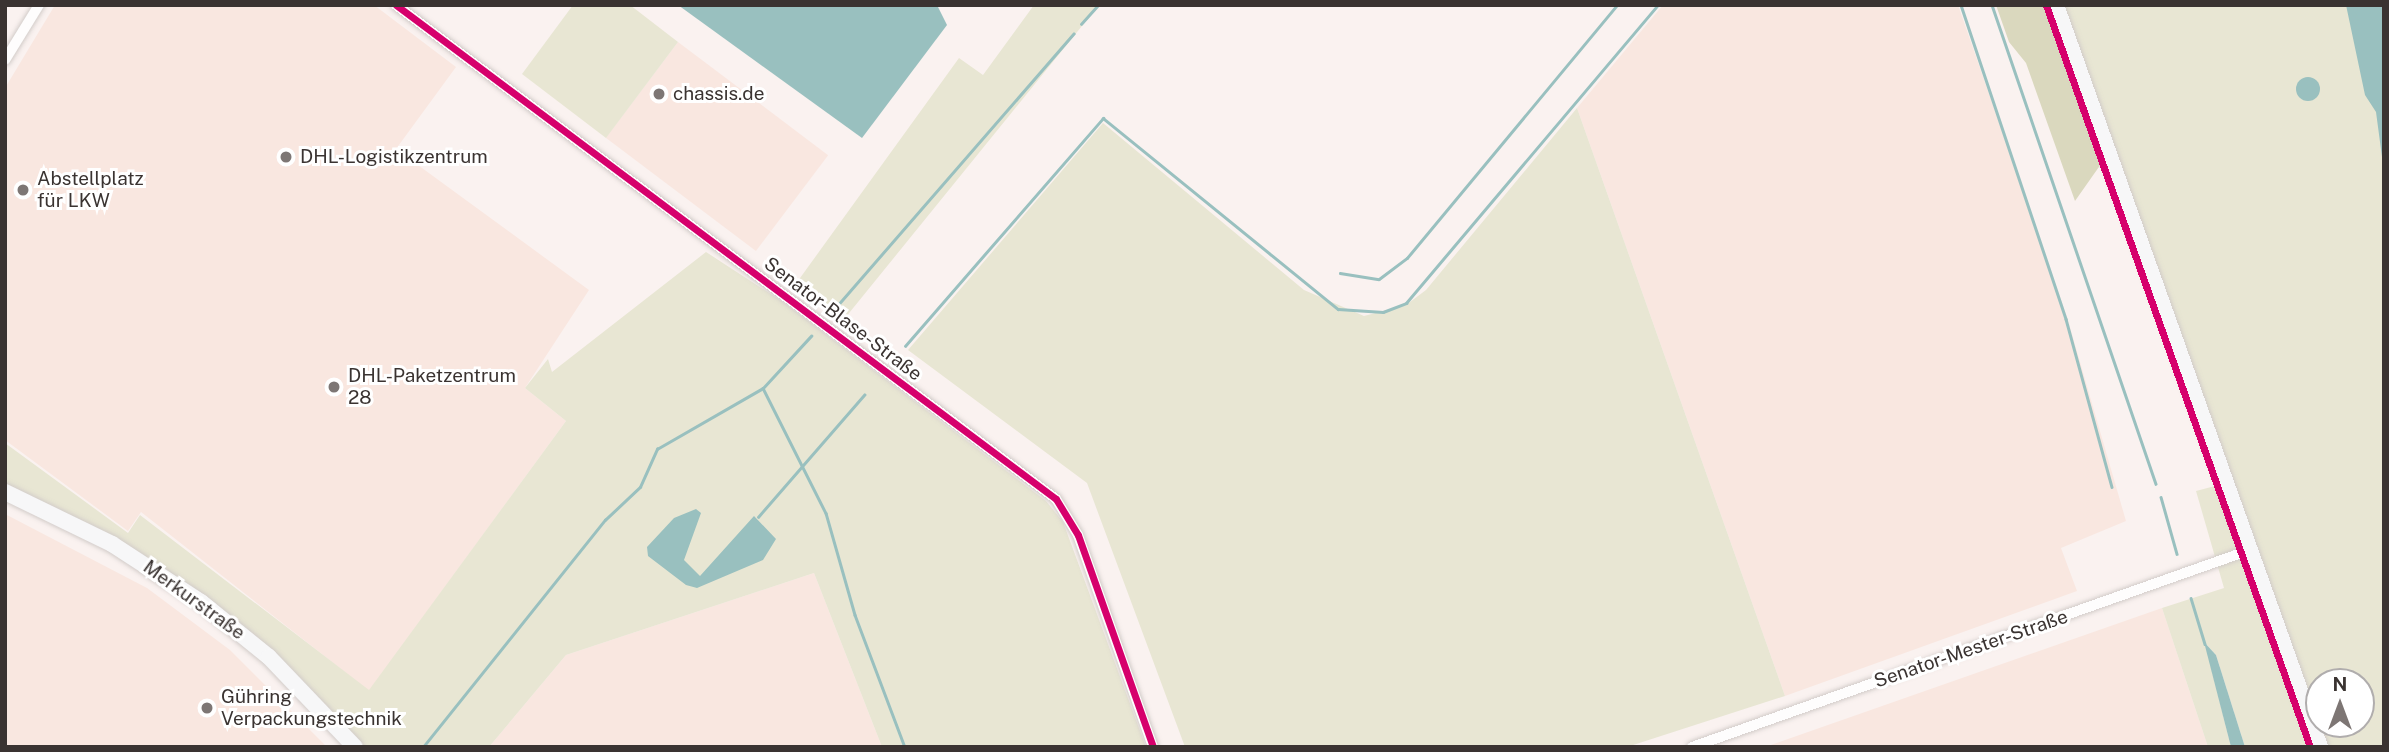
<!DOCTYPE html>
<meta charset="utf-8">
<style>
body{margin:0}
#map{position:relative;width:2389px;height:752px;overflow:hidden;background:#faf2f0;font-family:"Public Sans",sans-serif}
div>[style]{position:absolute}
.built>*{inset:0;background:#f9e7e0;transform-origin:0 0}
.green>*{inset:0;background:#e8e6d3}
.forest>*{inset:0;background:#dad8be}
.water>*{inset:0;background:#99c0bf}
.round{border-radius:50%}
.stream>*{height:2.5px;margin:-1.25px;padding:0 1.25px;transform-origin:1.25px;border-radius:1.25px;background:#99c0bf}
.roads{filter:drop-shadow(0 0 2px #d2ccc9) drop-shadow(0 0 2px #d2ccc9)}
.street>*{height:10px;margin:-5px;padding:0 5px;transform-origin:5px;border-radius:5px;background:#fefdfd}
.secondary>*{height:16px;margin:-8px;padding:0 8px;transform-origin:8px;border-radius:8px;background:#f7f7f8}
.cycleway>*{height:7px;margin:-3.5px;padding:0 3.5px;transform-origin:3.5px;border-radius:3.5px;background:#d6006c}
.dots>*{width:19px;height:19px;translate:-50% -50%;box-sizing:border-box;border:4px solid #fff;border-radius:50%}
span{translate:-50% -50%;white-space:nowrap;text-align:center;line-height:1.15;-webkit-text-stroke:6px #fff;paint-order:stroke}
.poi-label{font-size:19px;color:#3a3331}
.left{translate:0 -50%;text-align:left}
.street-label{font-size:19px;color:#3a3331}
.frame{position:absolute;inset:0;border:7px solid #3a3331;pointer-events:none}
.north{position:absolute;left:2305px;top:668px;width:70px;height:70px;box-sizing:border-box;background:#fff;border:2px solid #b0adad;border-radius:50%;rotate:0deg;font-size:19px;font-weight:700;line-height:28px;text-align:center;color:#3a3331}
.north::after{content:'';display:block;margin:auto;width:24px;height:32px;background:#7d7674;clip-path:polygon(50% 0,100% 100%,50% 72%,0 100%)}
</style>
<div id="map">
<div class="built">
<div style="clip-path:polygon(55px 5px,374px 5px,456px 67px,396px 149px,589px 290px,525px 388px,566px 421px,369px 691px,141px 512px,128px 531px,5px 440px,5px 88px)"></div>
<div style="clip-path:polygon(1663px 5px,1958px 5px,2067px 317px,2126px 521px,2061px 548px,2077px 591px,1785px 696px,1577px 108px)"></div>
<div style="left:678px;top:42px;width:188px;height:120px;rotate:37deg"></div>
<div style="clip-path:polygon(5px 514px,147px 588px,230px 650px,327px 747px,5px 747px)"></div>
<div style="clip-path:polygon(814px 573px,882px 747px,489px 747px,566px 655px)"></div>
<div style="clip-path:polygon(2162px 608px,2208px 747px,1765px 747px)"></div>
</div>
<div class="green">
<div style="clip-path:polygon(573px 5px,630px 5px,678px 42px,606px 138px,522px 74px)"></div>
<div style="clip-path:polygon(1034px 5px,1099px 5px,841px 323px,795px 285px,959px 58px,983px 75px)"></div>
<div style="clip-path:polygon(2062px 5px,2384px 5px,2384px 747px,2328px 747px,2319px 724px,2361px 724px,2361px 682px,2319px 682px,2319px 723px)"></div>
<div style="clip-path:polygon(1577px 108px,1785px 696px,1627px 747px,1185px 747px,1087px 483px,908px 350px,1103px 123px,1304px 290px,1364px 316px,1406px 305px,1426px 290px)"></div>
<div style="clip-path:polygon(706px 252px,783px 302px,1046px 501px,1063px 522px,1146px 747px,882px 747px,814px 573px,566px 655px,489px 747px,362px 747px,247px 632px,5px 487px,5px 443px,128px 533px,140px 515px,369px 690px,566px 421px,525px 388px,548px 359px,552px 372px)"></div>
<div style="clip-path:polygon(2215px 486px,2308px 747px,2245px 747px,2216px 655px,2205px 643px,2231px 747px,2208px 747px,2162px 608px,2224px 588px,2196px 491px)"></div>
</div>
<div class="forest">
<div style="clip-path:polygon(1996px 5px,2044px 5px,2101px 164px,2075px 201px,2026px 63px,2009px 42px)"></div>
</div>
<div class="water">
<div style="clip-path:polygon(678px 5px,937px 5px,947px 25px,862px 138px)"></div>
<div style="clip-path:polygon(2346px 5px,2384px 5px,2384px 172px,2376px 112px,2365px 95px)"></div>
<div class="round" style="left:2296px;top:77px;width:24px;height:24px"></div>
<div style="clip-path:polygon(696px 509px,701px 513px,684px 560px,700px 576px,754px 516px,776px 539px,763px 560px,697px 588px,686px 585px,648px 556px,647px 547px,674px 518px)"></div>
<div style="clip-path:polygon(2204px 642px,2216px 655px,2245px 747px,2231px 747px)"></div>
</div>
<div class="stream">
<div style="left:1961px;top:5px;width:331px;rotate:71.5deg"></div>
<div style="left:2066px;top:319px;width:174px;rotate:74.7deg"></div>
<div style="left:1992px;top:5px;width:506px;rotate:71.1deg"></div>
<div style="left:1081px;top:24px;width:25px;rotate:-48deg"></div>
<div style="left:1340px;top:273px;width:39px;rotate:9deg"></div>
<div style="left:1379px;top:279px;width:35px;rotate:-37deg"></div>
<div style="left:1407px;top:258px;width:329px;rotate:-50.3deg"></div>
<div style="left:836px;top:307px;width:362px;rotate:-49deg"></div>
<div style="left:905px;top:346px;width:302px;rotate:-49deg"></div>
<div style="left:1103px;top:118px;width:303px;rotate:39.1deg"></div>
<div style="left:1338px;top:309px;width:45px;rotate:3.8deg"></div>
<div style="left:1383px;top:312px;width:25px;rotate:-21deg"></div>
<div style="left:1406px;top:303px;width:390px;rotate:-49.8deg"></div>
<div style="left:763px;top:388px;width:140px;rotate:63.3deg"></div>
<div style="left:826px;top:513px;width:106px;rotate:74.1deg"></div>
<div style="left:855px;top:615px;width:141px;rotate:69.3deg"></div>
<div style="left:2161px;top:497px;width:59px;rotate:74.3deg"></div>
<div style="left:758px;top:517px;width:162px;rotate:-49deg"></div>
<div style="left:2191px;top:598px;width:48px;rotate:73.1deg"></div>
<div style="left:423px;top:747px;width:291px;rotate:-51.3deg"></div>
<div style="left:605px;top:520px;width:48px;rotate:-43.3deg"></div>
<div style="left:640px;top:487px;width:42px;rotate:-65.9deg"></div>
<div style="left:657px;top:449px;width:122px;rotate:-29.9deg"></div>
<div style="left:763px;top:388px;width:71px;rotate:-47.3deg"></div>
</div>
<div class="roads">
<div class="street">
<div style="left:396px;top:5px;width:824px;rotate:36.81deg"></div>
<div style="left:1056px;top:499px;width:42px;rotate:58.6deg"></div>
<div style="left:1078px;top:535px;width:225px;rotate:70.5deg"></div>
<div style="left:5px;top:60px;width:65px;rotate:-58.3deg"></div>
<div style="left:1692px;top:747px;width:592px;rotate:-19.45deg"></div>
</div>
<div class="secondary">
<div style="left:2056px;top:5px;width:788px;rotate:70.41deg"></div>
<div style="left:5px;top:492px;width:119px;rotate:25.9deg"></div>
<div style="left:112px;top:544px;width:106px;rotate:33.1deg"></div>
<div style="left:201px;top:602px;width:87px;rotate:39deg"></div>
<div style="left:269px;top:657px;width:124px;rotate:46.3deg"></div>
</div>
</div>
<div class="cycleway">
<div style="left:396px;top:5px;width:824px;rotate:36.81deg"></div>
<div style="left:1056px;top:499px;width:42px;rotate:58.6deg"></div>
<div style="left:1078px;top:535px;width:225px;rotate:70.5deg"></div>
<div style="left:2046px;top:5px;width:788px;rotate:70.41deg"></div>
</div>
<div class="dots">
<div style="left:659px;top:94px;background:#7d7674"></div>
<div style="left:286px;top:157px;background:#7d7674"></div>
<div style="left:23px;top:190px;background:#7d7674"></div>
<div style="left:334px;top:387px;background:#7d7674"></div>
<div style="left:207px;top:708px;background:#7d7674"></div>
</div>
<div class="poi-label">
<span class="left" style="left:673px;top:94px">chassis.de</span>
<span class="left" style="left:300px;top:157px">DHL-Logistikzentrum</span>
<span class="left" style="left:37px;top:190px">Abstellplatz<br>für LKW</span>
<span class="left" style="left:348px;top:387px">DHL-Paketzentrum<br>28</span>
<span class="left" style="left:221px;top:708px">Gühring<br>Verpackungstechnik</span>
</div>
<div class="street-label">
<span style="left:843px;top:319px;rotate:37deg">Senator-Blase-Straße</span>
<span style="left:194px;top:600px;rotate:36deg">Merkurstraße</span>
<span style="left:1971px;top:649px;rotate:-19deg">Senator-Mester-Straße</span>
</div>
<div class="frame"></div>
<div class="north">N</div>
</div>
